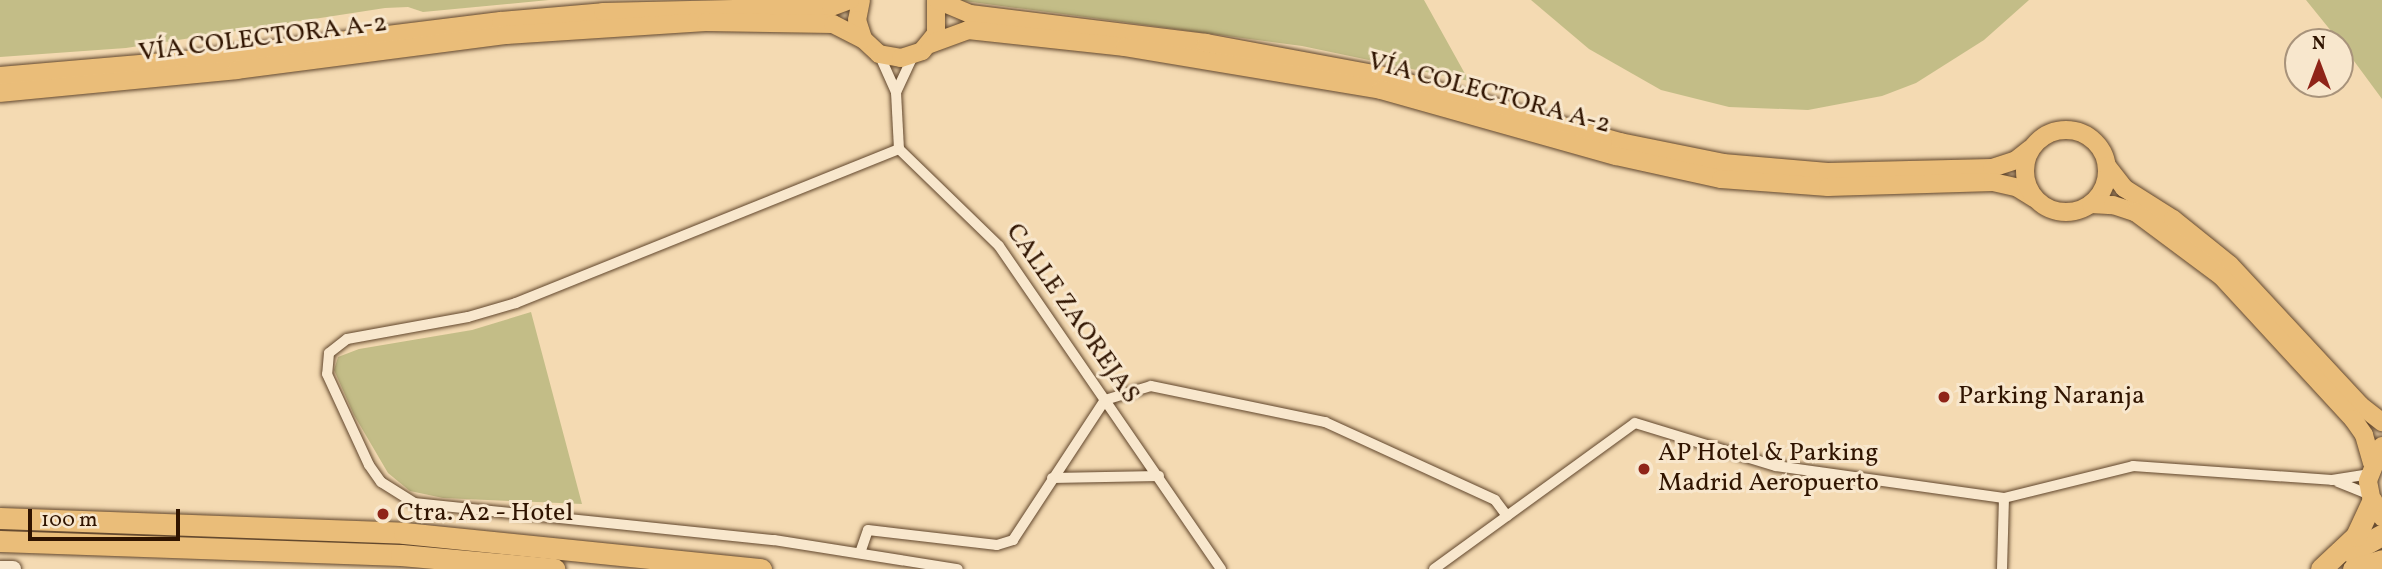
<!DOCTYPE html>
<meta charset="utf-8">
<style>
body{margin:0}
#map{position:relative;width:2382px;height:569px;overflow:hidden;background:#f4dab2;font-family:Vollkorn,serif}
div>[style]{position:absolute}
.green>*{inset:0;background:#c3bd87}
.roads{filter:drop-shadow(0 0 2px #61462c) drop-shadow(0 0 2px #61462c)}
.street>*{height:10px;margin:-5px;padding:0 5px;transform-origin:5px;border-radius:5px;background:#f8e7cd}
.secondary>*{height:16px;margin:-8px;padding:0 8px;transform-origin:8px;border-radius:8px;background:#f8e7cd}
.primary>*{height:18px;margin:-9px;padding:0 9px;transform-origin:9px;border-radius:9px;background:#eabd79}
.primary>.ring{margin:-9px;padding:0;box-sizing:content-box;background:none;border:18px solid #eabd79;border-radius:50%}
.highway>*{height:21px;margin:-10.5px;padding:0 10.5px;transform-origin:10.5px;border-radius:10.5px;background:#eabd79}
.dots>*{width:19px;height:19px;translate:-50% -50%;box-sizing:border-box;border:4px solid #f8e7cd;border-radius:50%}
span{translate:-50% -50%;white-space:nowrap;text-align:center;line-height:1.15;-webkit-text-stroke:6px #f8e7cd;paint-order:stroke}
.street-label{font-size:26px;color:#301400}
.poi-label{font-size:26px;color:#301400}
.left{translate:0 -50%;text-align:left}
.north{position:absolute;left:2284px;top:28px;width:70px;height:70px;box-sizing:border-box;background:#f8e7cd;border:2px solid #a8937b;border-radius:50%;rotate:0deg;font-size:19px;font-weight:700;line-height:28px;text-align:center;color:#301400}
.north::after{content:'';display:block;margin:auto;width:24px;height:32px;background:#8f2418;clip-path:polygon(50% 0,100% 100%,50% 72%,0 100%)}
.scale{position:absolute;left:28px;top:509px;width:152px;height:32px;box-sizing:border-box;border:4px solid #301400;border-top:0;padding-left:9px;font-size:21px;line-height:24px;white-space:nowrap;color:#301400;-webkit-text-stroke:5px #f8e7cd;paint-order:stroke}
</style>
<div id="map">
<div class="green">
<div style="clip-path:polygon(0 0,549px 0,423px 12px,408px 7px,385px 8px,126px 48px,0 57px)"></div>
<div style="clip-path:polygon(957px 0,1424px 0,1469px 81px,1302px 46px)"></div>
<div style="clip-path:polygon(1531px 0,2029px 0,1984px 40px,1916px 83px,1882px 96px,1808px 110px,1729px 107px,1661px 90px,1589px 49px)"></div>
<div style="clip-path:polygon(2306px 0,2382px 0,2382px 99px,2340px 42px)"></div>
<div style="clip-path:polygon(531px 312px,582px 504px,443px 498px,410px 491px,388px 473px,354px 415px,334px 370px,338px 357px,359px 349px,472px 330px)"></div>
</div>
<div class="roads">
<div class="street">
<div style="left:879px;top:54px;width:42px;rotate:65.9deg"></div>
<div style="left:913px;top:56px;width:40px;rotate:115deg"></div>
<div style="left:896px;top:92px;width:57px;rotate:87deg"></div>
<div style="left:899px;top:149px;width:139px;rotate:44.1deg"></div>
<div style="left:999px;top:246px;width:392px;rotate:55.5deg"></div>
<div style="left:899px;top:149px;width:413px;rotate:158.1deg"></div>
<div style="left:516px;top:303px;width:50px;rotate:163.7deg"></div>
<div style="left:468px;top:317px;width:123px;rotate:169.7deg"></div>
<div style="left:347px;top:339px;width:23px;rotate:142deg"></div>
<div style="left:329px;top:353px;width:21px;rotate:95deg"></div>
<div style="left:327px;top:374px;width:100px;rotate:65.2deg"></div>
<div style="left:369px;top:465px;width:21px;rotate:55deg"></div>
<div style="left:381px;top:482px;width:39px;rotate:32deg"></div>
<div style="left:414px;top:503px;width:362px;rotate:5.9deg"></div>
<div style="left:774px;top:540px;width:186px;rotate:9deg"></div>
<div style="left:1052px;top:478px;width:107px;rotate:-1.1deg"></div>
<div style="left:2338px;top:482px;width:35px;rotate:22deg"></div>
<div style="left:860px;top:553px;width:24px;rotate:-71deg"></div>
<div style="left:868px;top:530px;width:130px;rotate:6.6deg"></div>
<div style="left:997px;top:545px;width:17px;rotate:-17deg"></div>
<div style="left:1013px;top:540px;width:168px;rotate:-56.7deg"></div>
<div style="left:1105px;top:400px;width:48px;rotate:-16.9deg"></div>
<div style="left:1151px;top:386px;width:178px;rotate:11.7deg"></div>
<div style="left:1325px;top:422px;width:187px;rotate:24.6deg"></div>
<div style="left:1495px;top:500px;width:20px;rotate:53deg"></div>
<div style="left:1434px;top:569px;width:248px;rotate:-36deg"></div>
<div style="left:1635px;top:423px;width:147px;rotate:17deg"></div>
<div style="left:1776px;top:466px;width:230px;rotate:8deg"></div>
<div style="left:2004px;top:498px;width:133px;rotate:-13.9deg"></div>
<div style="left:2133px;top:466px;width:199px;rotate:4deg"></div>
<div style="left:2332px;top:480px;width:37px;rotate:-9deg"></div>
<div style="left:2002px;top:569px;width:71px;rotate:-88.4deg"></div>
</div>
<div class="secondary">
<div style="left:0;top:569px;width:13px"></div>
</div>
<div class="primary">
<div style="left:861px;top:0;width:20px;rotate:101deg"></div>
<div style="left:857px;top:20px;width:20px;rotate:72deg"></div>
<div style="left:863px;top:39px;width:22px;rotate:43deg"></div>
<div style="left:879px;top:54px;width:22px;rotate:10deg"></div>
<div style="left:901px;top:58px;width:22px;rotate:-18deg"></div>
<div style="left:922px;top:51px;width:22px;rotate:-51deg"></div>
<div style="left:936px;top:34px;width:34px;rotate:-90deg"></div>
<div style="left:937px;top:0;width:36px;rotate:23deg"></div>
<div style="left:970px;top:14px;width:238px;rotate:7deg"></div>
<div style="left:1206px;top:43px;width:181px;rotate:10.5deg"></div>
<div style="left:1384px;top:76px;width:245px;rotate:15.6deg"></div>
<div style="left:1620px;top:142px;width:105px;rotate:11.5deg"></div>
<div style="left:1723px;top:163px;width:105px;rotate:4.9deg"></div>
<div style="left:1828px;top:172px;width:164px;rotate:-1.4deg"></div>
<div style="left:1992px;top:168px;width:25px;rotate:-18deg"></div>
<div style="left:2016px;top:160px;width:18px;rotate:-38deg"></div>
<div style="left:930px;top:44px;width:40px;rotate:-20.2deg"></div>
<div style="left:968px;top:30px;width:158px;rotate:6.2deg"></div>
<div style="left:1125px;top:47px;width:260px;rotate:9.5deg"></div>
<div style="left:1381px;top:90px;width:244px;rotate:15.7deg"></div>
<div style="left:1616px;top:156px;width:107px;rotate:12.4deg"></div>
<div style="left:1721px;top:179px;width:107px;rotate:4.3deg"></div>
<div style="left:1828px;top:187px;width:165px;rotate:-1.7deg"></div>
<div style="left:1993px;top:182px;width:26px;rotate:13deg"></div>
<div style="left:2018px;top:188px;width:19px;rotate:32deg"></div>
<div style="left:0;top:76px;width:187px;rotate:-4.9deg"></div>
<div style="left:186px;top:60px;width:317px;rotate:-7.1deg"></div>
<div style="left:501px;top:21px;width:102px;rotate:-5deg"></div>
<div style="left:603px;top:12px;width:228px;rotate:-1.3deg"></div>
<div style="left:831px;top:7px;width:20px;rotate:-20deg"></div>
<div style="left:0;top:93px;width:238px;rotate:-5.5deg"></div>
<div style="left:237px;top:70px;width:271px;rotate:-7.4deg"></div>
<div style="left:506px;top:35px;width:200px;rotate:-3.7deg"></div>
<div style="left:706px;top:22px;width:127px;rotate:0.9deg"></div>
<div style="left:833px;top:24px;width:34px;rotate:27deg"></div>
<div class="ring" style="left:2025px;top:130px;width:64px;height:64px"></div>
<div style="left:2107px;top:166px;width:28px;rotate:52deg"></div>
<div style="left:2124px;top:188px;width:58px;rotate:32.3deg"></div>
<div style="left:2173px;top:219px;width:73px;rotate:38.9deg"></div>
<div style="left:2230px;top:265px;width:191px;rotate:47.1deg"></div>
<div style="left:2360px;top:405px;width:28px;rotate:38deg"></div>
<div style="left:2091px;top:204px;width:22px;rotate:3deg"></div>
<div style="left:2113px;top:205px;width:23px;rotate:18deg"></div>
<div style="left:2135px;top:212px;width:107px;rotate:36.7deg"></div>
<div style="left:2221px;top:276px;width:195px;rotate:47.3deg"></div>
<div style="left:2353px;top:419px;width:19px;rotate:55deg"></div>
<div style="left:2364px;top:435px;width:29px;rotate:74deg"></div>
<div style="left:2382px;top:446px;width:38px;rotate:112deg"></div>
<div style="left:2368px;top:481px;width:20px;rotate:79deg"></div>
<div style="left:2372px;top:501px;width:19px;rotate:58deg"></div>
</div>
<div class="highway">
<div style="left:0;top:518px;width:404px;rotate:2.1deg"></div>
<div style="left:404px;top:533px;width:359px;rotate:5.8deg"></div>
<div style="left:0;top:541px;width:401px;rotate:2deg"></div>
<div style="left:401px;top:555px;width:154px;rotate:5.2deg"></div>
<div style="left:2351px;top:552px;width:35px;rotate:-29deg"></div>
<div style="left:2321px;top:569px;width:48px;rotate:-43.3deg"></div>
<div style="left:2356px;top:536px;width:38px;rotate:-65deg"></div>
<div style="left:2353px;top:569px;width:30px;rotate:-17deg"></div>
</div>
</div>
<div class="dots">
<div style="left:1944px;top:397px;background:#8f2418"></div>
<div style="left:1644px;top:469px;background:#8f2418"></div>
<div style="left:383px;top:514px;background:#8f2418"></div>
</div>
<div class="street-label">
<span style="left:263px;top:39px;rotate:-7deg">VÍA COLECTORA A-2</span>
<span style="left:1489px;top:94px;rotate:15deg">VÍA COLECTORA A-2</span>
<span style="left:1072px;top:314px;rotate:55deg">CALLE ZAOREJAS</span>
</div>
<div class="poi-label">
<span class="left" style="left:1958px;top:397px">Parking Naranja</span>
<span class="left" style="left:1658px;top:469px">AP Hotel &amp; Parking<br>Madrid Aeropuerto</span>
<span class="left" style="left:397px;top:514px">Ctra. A2 - Hotel</span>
</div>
<div class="north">N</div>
<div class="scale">100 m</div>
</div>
